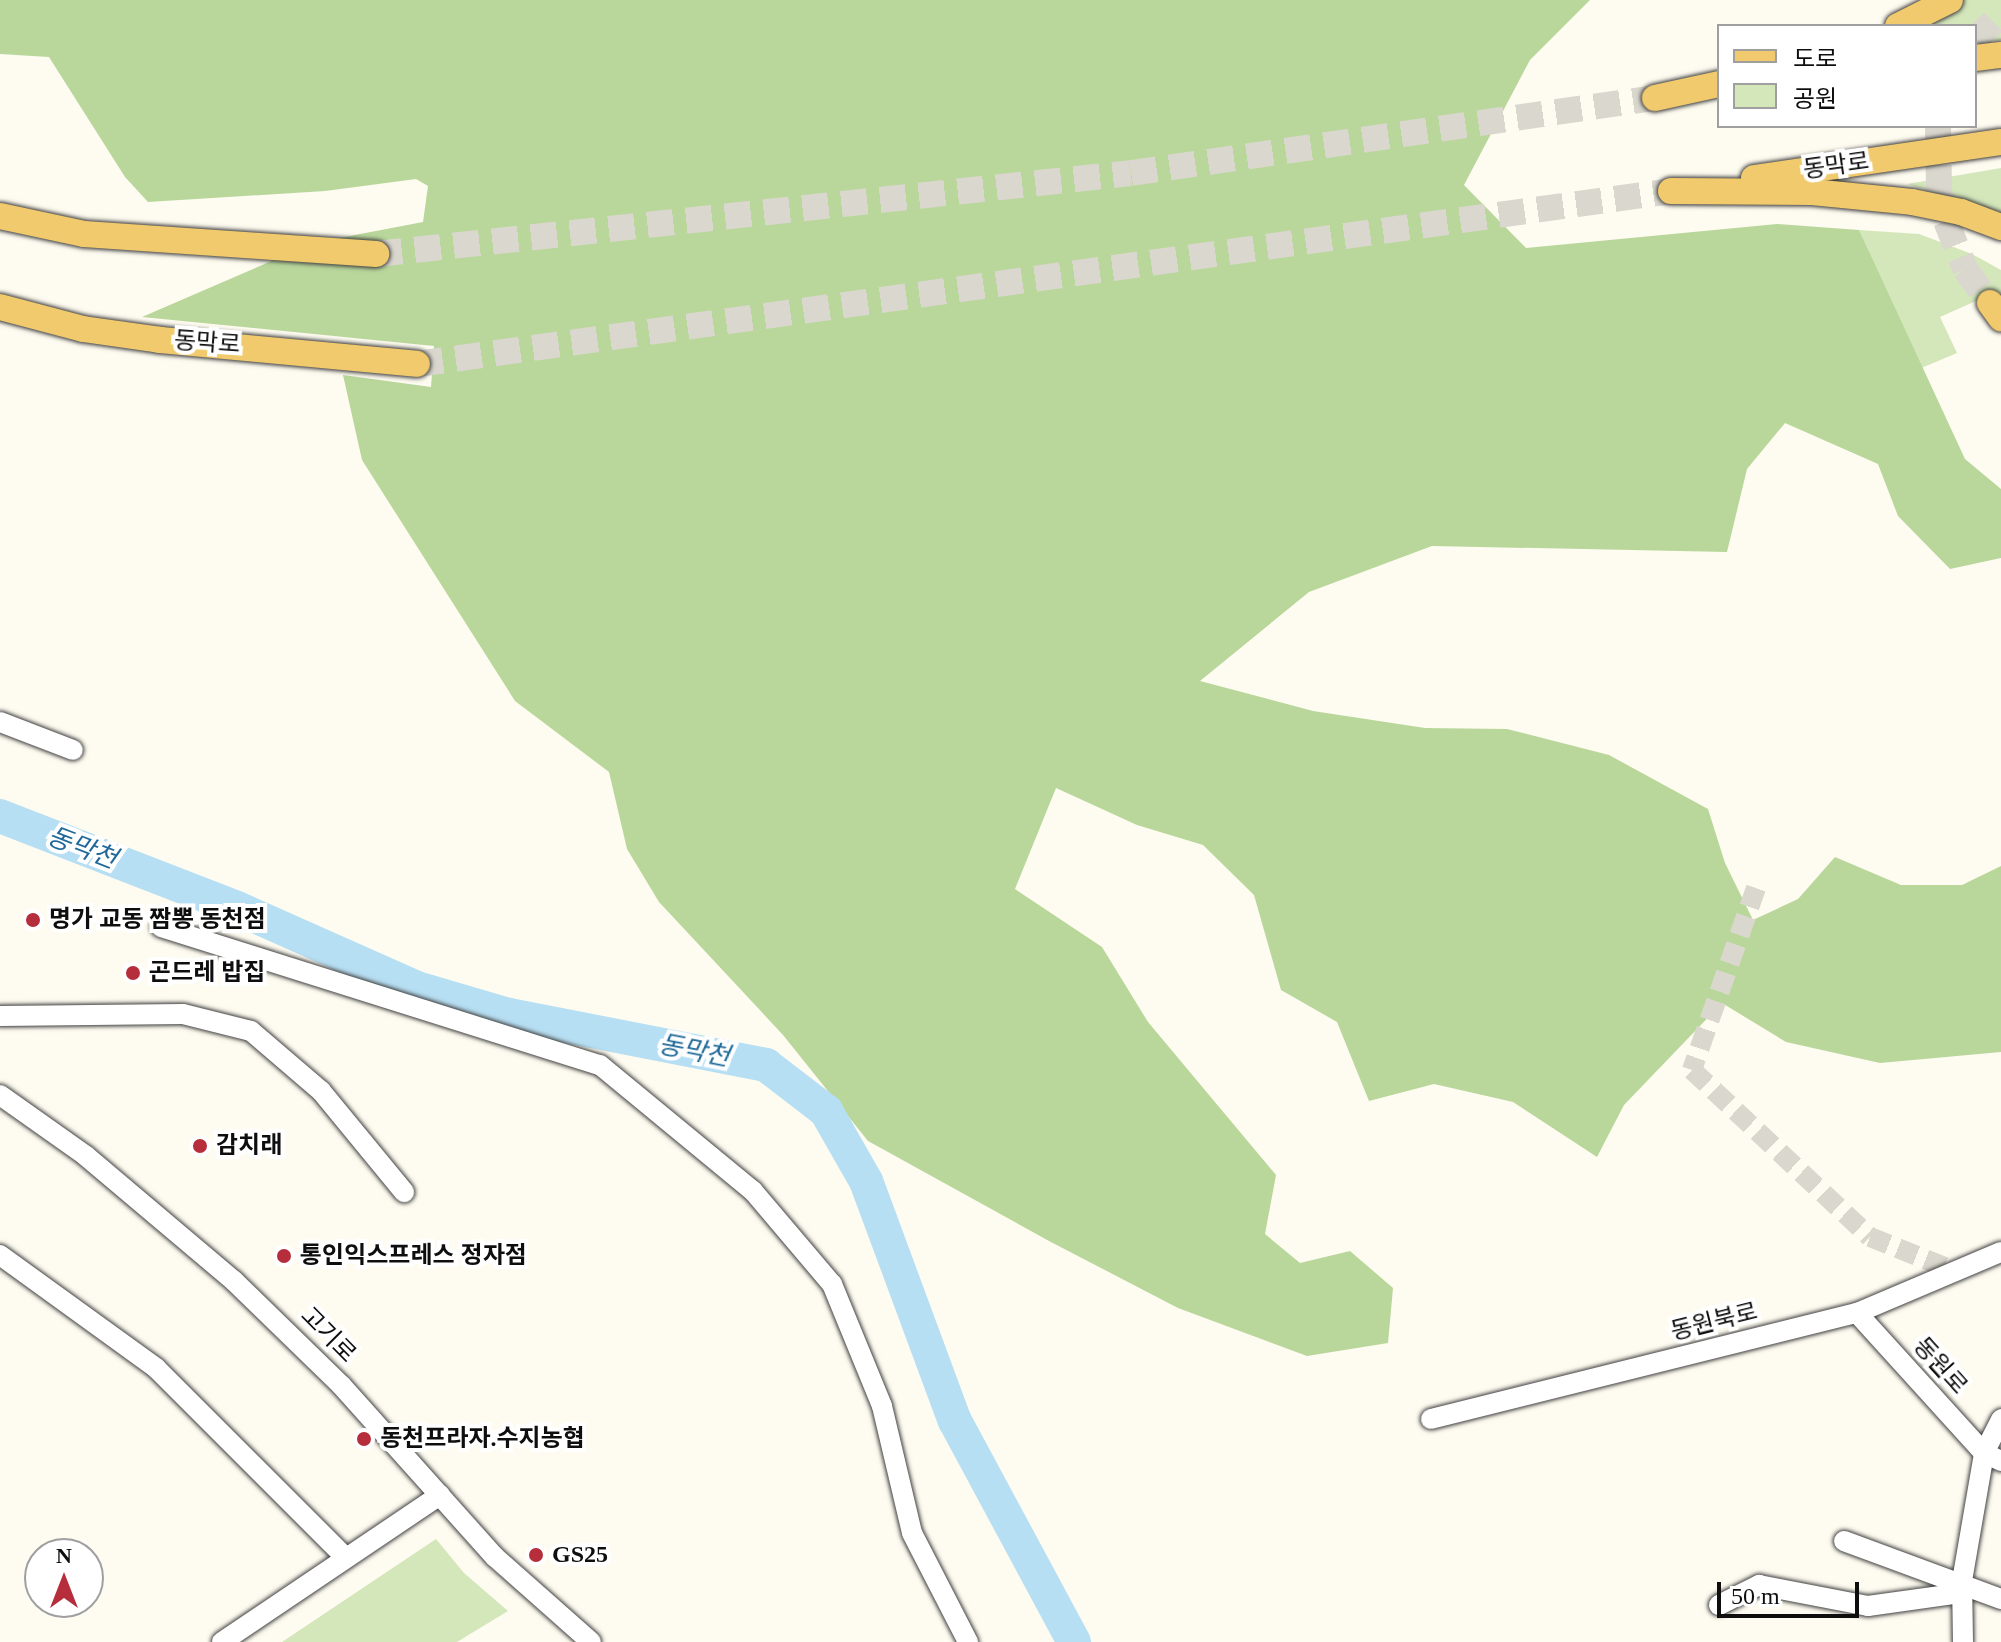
<!DOCTYPE html>
<meta charset="utf-8">
<style>
body{margin:0}
#map{position:relative;width:2001px;height:1642px;overflow:hidden;background:#fefbf0;font-family:"Times New Roman","Noto Sans KR",serif}
div>[style]{position:absolute}
.green>*{inset:0;background:#d4e7bb}
.forest>*{inset:0;background:#b9d79b}
.river>*{height:34px;margin:-17px;padding:0 17px;transform-origin:17px;border-radius:17px;background:#b7dff3}
.minor-tunnel>*{height:20px;margin-top:-10px;transform-origin:0;background:repeating-linear-gradient(90deg,#dad7ce 0 20px,transparent 0 30px)}
.major-tunnel>*{height:26px;margin-top:-13px;transform-origin:0;background:repeating-linear-gradient(90deg,#dad7ce 0 26px,transparent 0 39px)}
.roads{filter:drop-shadow(0 0 2px #414141) drop-shadow(0 0 2px #414141)}
.minor>*{height:20px;margin:-10px;padding:0 10px;transform-origin:10px;border-radius:10px;background:#fff}
.major>*{height:26px;margin:-13px;padding:0 13px;transform-origin:13px;border-radius:13px;background:#f1ca6d}
.dots>*{width:22px;height:22px;translate:-50% -50%;box-sizing:border-box;border:4px solid #fff;border-radius:50%}
span{translate:-50% -50%;white-space:nowrap;text-align:center;line-height:1.15;-webkit-text-stroke:8px #fff;paint-order:stroke}
.street-label{font-size:24px;color:#0e0e0e}
.poi-label{font-size:24px;color:#0e0e0e;font-weight:700}
.left{translate:0 -50%;text-align:left}
.water-label{font-size:26px;color:#1e6999;font-style:italic}
.legend{position:absolute;left:1717px;top:24px;width:260px;height:104px;box-sizing:border-box;background:#fff;border:2px solid #9f9f9f;margin:0;padding:10px 14px;list-style:none;font-size:24px;color:#0e0e0e}
.legend li{display:flex;align-items:center;gap:16px;height:40px}
.legend b{width:40px;border:2px solid #9f9f9f}
.north{position:absolute;left:24px;top:1538px;width:80px;height:80px;box-sizing:border-box;background:#fff;border:2px solid #9f9f9f;border-radius:50%;rotate:0deg;font-size:22px;font-weight:700;line-height:32px;text-align:center;color:#0e0e0e}
.north::after{content:'';display:block;margin:auto;width:28px;height:36px;background:#b62d3b;clip-path:polygon(50% 0,100% 100%,50% 72%,0 100%)}
.scale{position:absolute;left:1717px;top:1582px;width:142px;height:36px;box-sizing:border-box;border:4px solid #0e0e0e;border-top:0;padding-left:10px;font-size:24px;line-height:28px;white-space:nowrap;color:#0e0e0e;-webkit-text-stroke:6px #fff;paint-order:stroke}
</style>
<div id="map">
<div class="green">
<div style="clip-path:polygon(1963px 0,2001px 0,2001px 40px,1975px 43px,1975px 26px,1918px 26px)"></div>
<div style="clip-path:polygon(2001px 168px,2001px 215px,1907px 184px)"></div>
<div style="clip-path:polygon(1859px 230px,1919px 234px,1972px 254px,2001px 270px,2001px 298px,1996px 292px,1940px 317px,1957px 353px,1919px 369px)"></div>
<div style="clip-path:polygon(436px 1539px,464px 1573px,508px 1611px,457px 1642px,282px 1642px)"></div>
</div>
<div class="forest">
<div style="clip-path:polygon(0 0,1590px 0,1530px 60px,1464px 185px,1526px 248px,1777px 224px,1859px 230px,1965px 459px,2001px 489px,2001px 558px,1950px 569px,1898px 516px,1878px 464px,1785px 423px,1747px 469px,1727px 552px,1432px 546px,1309px 592px,1200px 681px,1313px 711px,1425px 728px,1507px 729px,1609px 755px,1708px 809px,1725px 863px,1753px 920px,1798px 899px,1835px 857px,1901px 885px,1962px 885px,2001px 866px,2001px 1052px,1880px 1063px,1786px 1042px,1722px 1003px,1624px 1105px,1597px 1157px,1513px 1102px,1434px 1084px,1369px 1101px,1337px 1022px,1281px 990px,1254px 895px,1203px 845px,1137px 825px,1056px 788px,1015px 889px,1102px 947px,1148px 1022px,1276px 1175px,1265px 1234px,1300px 1263px,1350px 1251px,1393px 1288px,1388px 1343px,1307px 1356px,1178px 1308px,1049px 1241px,868px 1141px,783px 1035px,659px 902px,627px 849px,609px 772px,515px 701px,362px 460px,343px 375px,431px 387px,434px 346px,142px 317px,313px 243px,423px 222px,428px 186px,416px 179px,325px 191px,148px 202px,125px 177px,49px 57px,0 54px)"></div>
</div>
<div class="river">
<div style="left:0;top:816px;width:254px;rotate:21.2deg"></div>
<div style="left:237px;top:908px;width:197px;rotate:24deg"></div>
<div style="left:417px;top:988px;width:96px;rotate:16.4deg"></div>
<div style="left:509px;top:1015px;width:262px;rotate:11deg"></div>
<div style="left:766px;top:1065px;width:76px;rotate:37.5deg"></div>
<div style="left:826px;top:1111px;width:81px;rotate:60.3deg"></div>
<div style="left:866px;top:1181px;width:256px;rotate:69.7deg"></div>
<div style="left:955px;top:1421px;width:251px;rotate:61.7deg"></div>
</div>
<div class="minor-tunnel">
<div style="left:1756px;top:888px;width:193px;rotate:109.4deg"></div>
<div style="left:1692px;top:1070px;width:244px;rotate:43.2deg"></div>
<div style="left:1870px;top:1237px;width:94px;rotate:21.9deg"></div>
</div>
<div class="major-tunnel">
<div style="left:1975px;top:40px;width:37px;rotate:-45deg"></div>
<div style="left:1938px;top:126px;width:65px;rotate:89.1deg"></div>
<div style="left:1939px;top:191px;width:31px;rotate:77deg"></div>
<div style="left:1946px;top:221px;width:52px;rotate:68.4deg"></div>
<div style="left:1965px;top:269px;width:42px;rotate:53.7deg"></div>
<div style="left:376px;top:254px;width:759px;rotate:-6.12deg"></div>
<div style="left:1131px;top:173px;width:529px;rotate:-8.15deg"></div>
<div style="left:417px;top:364px;width:1266px;rotate:-7.85deg"></div>
</div>
<div class="roads">
<div class="minor">
<div style="left:0;top:722px;width:78px;rotate:21deg"></div>
<div style="left:161px;top:927px;width:460px;rotate:17.5deg"></div>
<div style="left:600px;top:1065px;width:198px;rotate:39.5deg"></div>
<div style="left:753px;top:1191px;width:122px;rotate:49.7deg"></div>
<div style="left:832px;top:1284px;width:132px;rotate:67.7deg"></div>
<div style="left:882px;top:1406px;width:130px;rotate:76.7deg"></div>
<div style="left:912px;top:1533px;width:123px;rotate:62.8deg"></div>
<div style="left:0;top:1016px;width:183px;rotate:-0.6deg"></div>
<div style="left:183px;top:1014px;width:70px;rotate:14deg"></div>
<div style="left:251px;top:1031px;width:92px;rotate:40.6deg"></div>
<div style="left:321px;top:1091px;width:131px;rotate:50.6deg"></div>
<div style="left:0;top:1095px;width:105px;rotate:35.3deg"></div>
<div style="left:86px;top:1156px;width:194px;rotate:40.2deg"></div>
<div style="left:234px;top:1281px;width:149px;rotate:44.2deg"></div>
<div style="left:341px;top:1385px;width:231px;rotate:48.2deg"></div>
<div style="left:495px;top:1557px;width:128px;rotate:41.5deg"></div>
<div style="left:0;top:1255px;width:193px;rotate:35.9deg"></div>
<div style="left:156px;top:1368px;width:267px;rotate:45deg"></div>
<div style="left:1857px;top:1313px;width:189px;rotate:47.8deg"></div>
<div style="left:1984px;top:1453px;width:19px;rotate:25deg"></div>
<div style="left:1431px;top:1419px;width:439px;rotate:-14deg"></div>
<div style="left:1857px;top:1313px;width:156px;rotate:-23deg"></div>
<div style="left:1844px;top:1541px;width:167px;rotate:20.3deg"></div>
<div style="left:1719px;top:1605px;width:45px;rotate:-26.6deg"></div>
<div style="left:1759px;top:1585px;width:111px;rotate:10.9deg"></div>
<div style="left:1868px;top:1606px;width:95px;rotate:-7.9deg"></div>
<div style="left:222px;top:1642px;width:263px;rotate:-34deg"></div>
<div style="left:1963px;top:1642px;width:61px;rotate:-90.9deg"></div>
<div style="left:1962px;top:1581px;width:130px;rotate:-80.2deg"></div>
<div style="left:1984px;top:1453px;width:38px;rotate:-63deg"></div>
</div>
<div class="major">
<div style="left:1898px;top:26px;width:58px;rotate:-26.6deg"></div>
<div style="left:1975px;top:58px;width:26px;rotate:-7deg"></div>
<div style="left:1655px;top:98px;width:66px;rotate:-12.3deg"></div>
<div style="left:1754px;top:178px;width:250px;rotate:-8.3deg"></div>
<div style="left:1671px;top:191px;width:141px;rotate:0.4deg"></div>
<div style="left:1812px;top:192px;width:100px;rotate:5.7deg"></div>
<div style="left:1912px;top:202px;width:50px;rotate:11.5deg"></div>
<div style="left:1961px;top:212px;width:43px;rotate:20.6deg"></div>
<div style="left:0;top:216px;width:86px;rotate:12.1deg"></div>
<div style="left:84px;top:234px;width:293px;rotate:3.9deg"></div>
<div style="left:1990px;top:303px;width:19px;rotate:54deg"></div>
<div style="left:0;top:307px;width:86px;rotate:14.8deg"></div>
<div style="left:83px;top:329px;width:78px;rotate:8.1deg"></div>
<div style="left:160px;top:340px;width:258px;rotate:5.3deg"></div>
</div>
</div>
<div class="dots">
<div style="left:33px;top:920px;background:#b62d3b"></div>
<div style="left:133px;top:973px;background:#b62d3b"></div>
<div style="left:200px;top:1146px;background:#b62d3b"></div>
<div style="left:284px;top:1256px;background:#b62d3b"></div>
<div style="left:364px;top:1439px;background:#b62d3b"></div>
<div style="left:536px;top:1555px;background:#b62d3b"></div>
</div>
<div class="street-label">
<span style="left:1836px;top:166px;rotate:-8deg">동막로</span>
<span style="left:207px;top:343px;rotate:4deg">동막로</span>
<span style="left:1714px;top:1322px;rotate:-14deg">동원북로</span>
<span style="left:328px;top:1335px;rotate:45deg">고기로</span>
<span style="left:1940px;top:1366px;rotate:48deg">동원로</span>
</div>
<div class="poi-label">
<span class="left" style="left:49px;top:920px">명가 교동 짬뽕 동천점</span>
<span class="left" style="left:149px;top:973px">곤드레 밥집</span>
<span class="left" style="left:216px;top:1146px">감치래</span>
<span class="left" style="left:300px;top:1256px">통인익스프레스 정자점</span>
<span class="left" style="left:380px;top:1439px">동천프라자.수지농협</span>
<span class="left" style="left:552px;top:1555px">GS25</span>
</div>
<div class="water-label">
<span style="left:82px;top:848px;rotate:21deg">동막천</span>
<span style="left:694px;top:1051px;rotate:11deg">동막천</span>
</div>
<ul class="legend">
<li><b style="height:10px;background:#f1ca6d"></b>도로</li>
<li><b style="height:22px;background:#d4e7bb"></b>공원</li>
</ul>
<div class="north">N</div>
<div class="scale">50 m</div>
</div>
